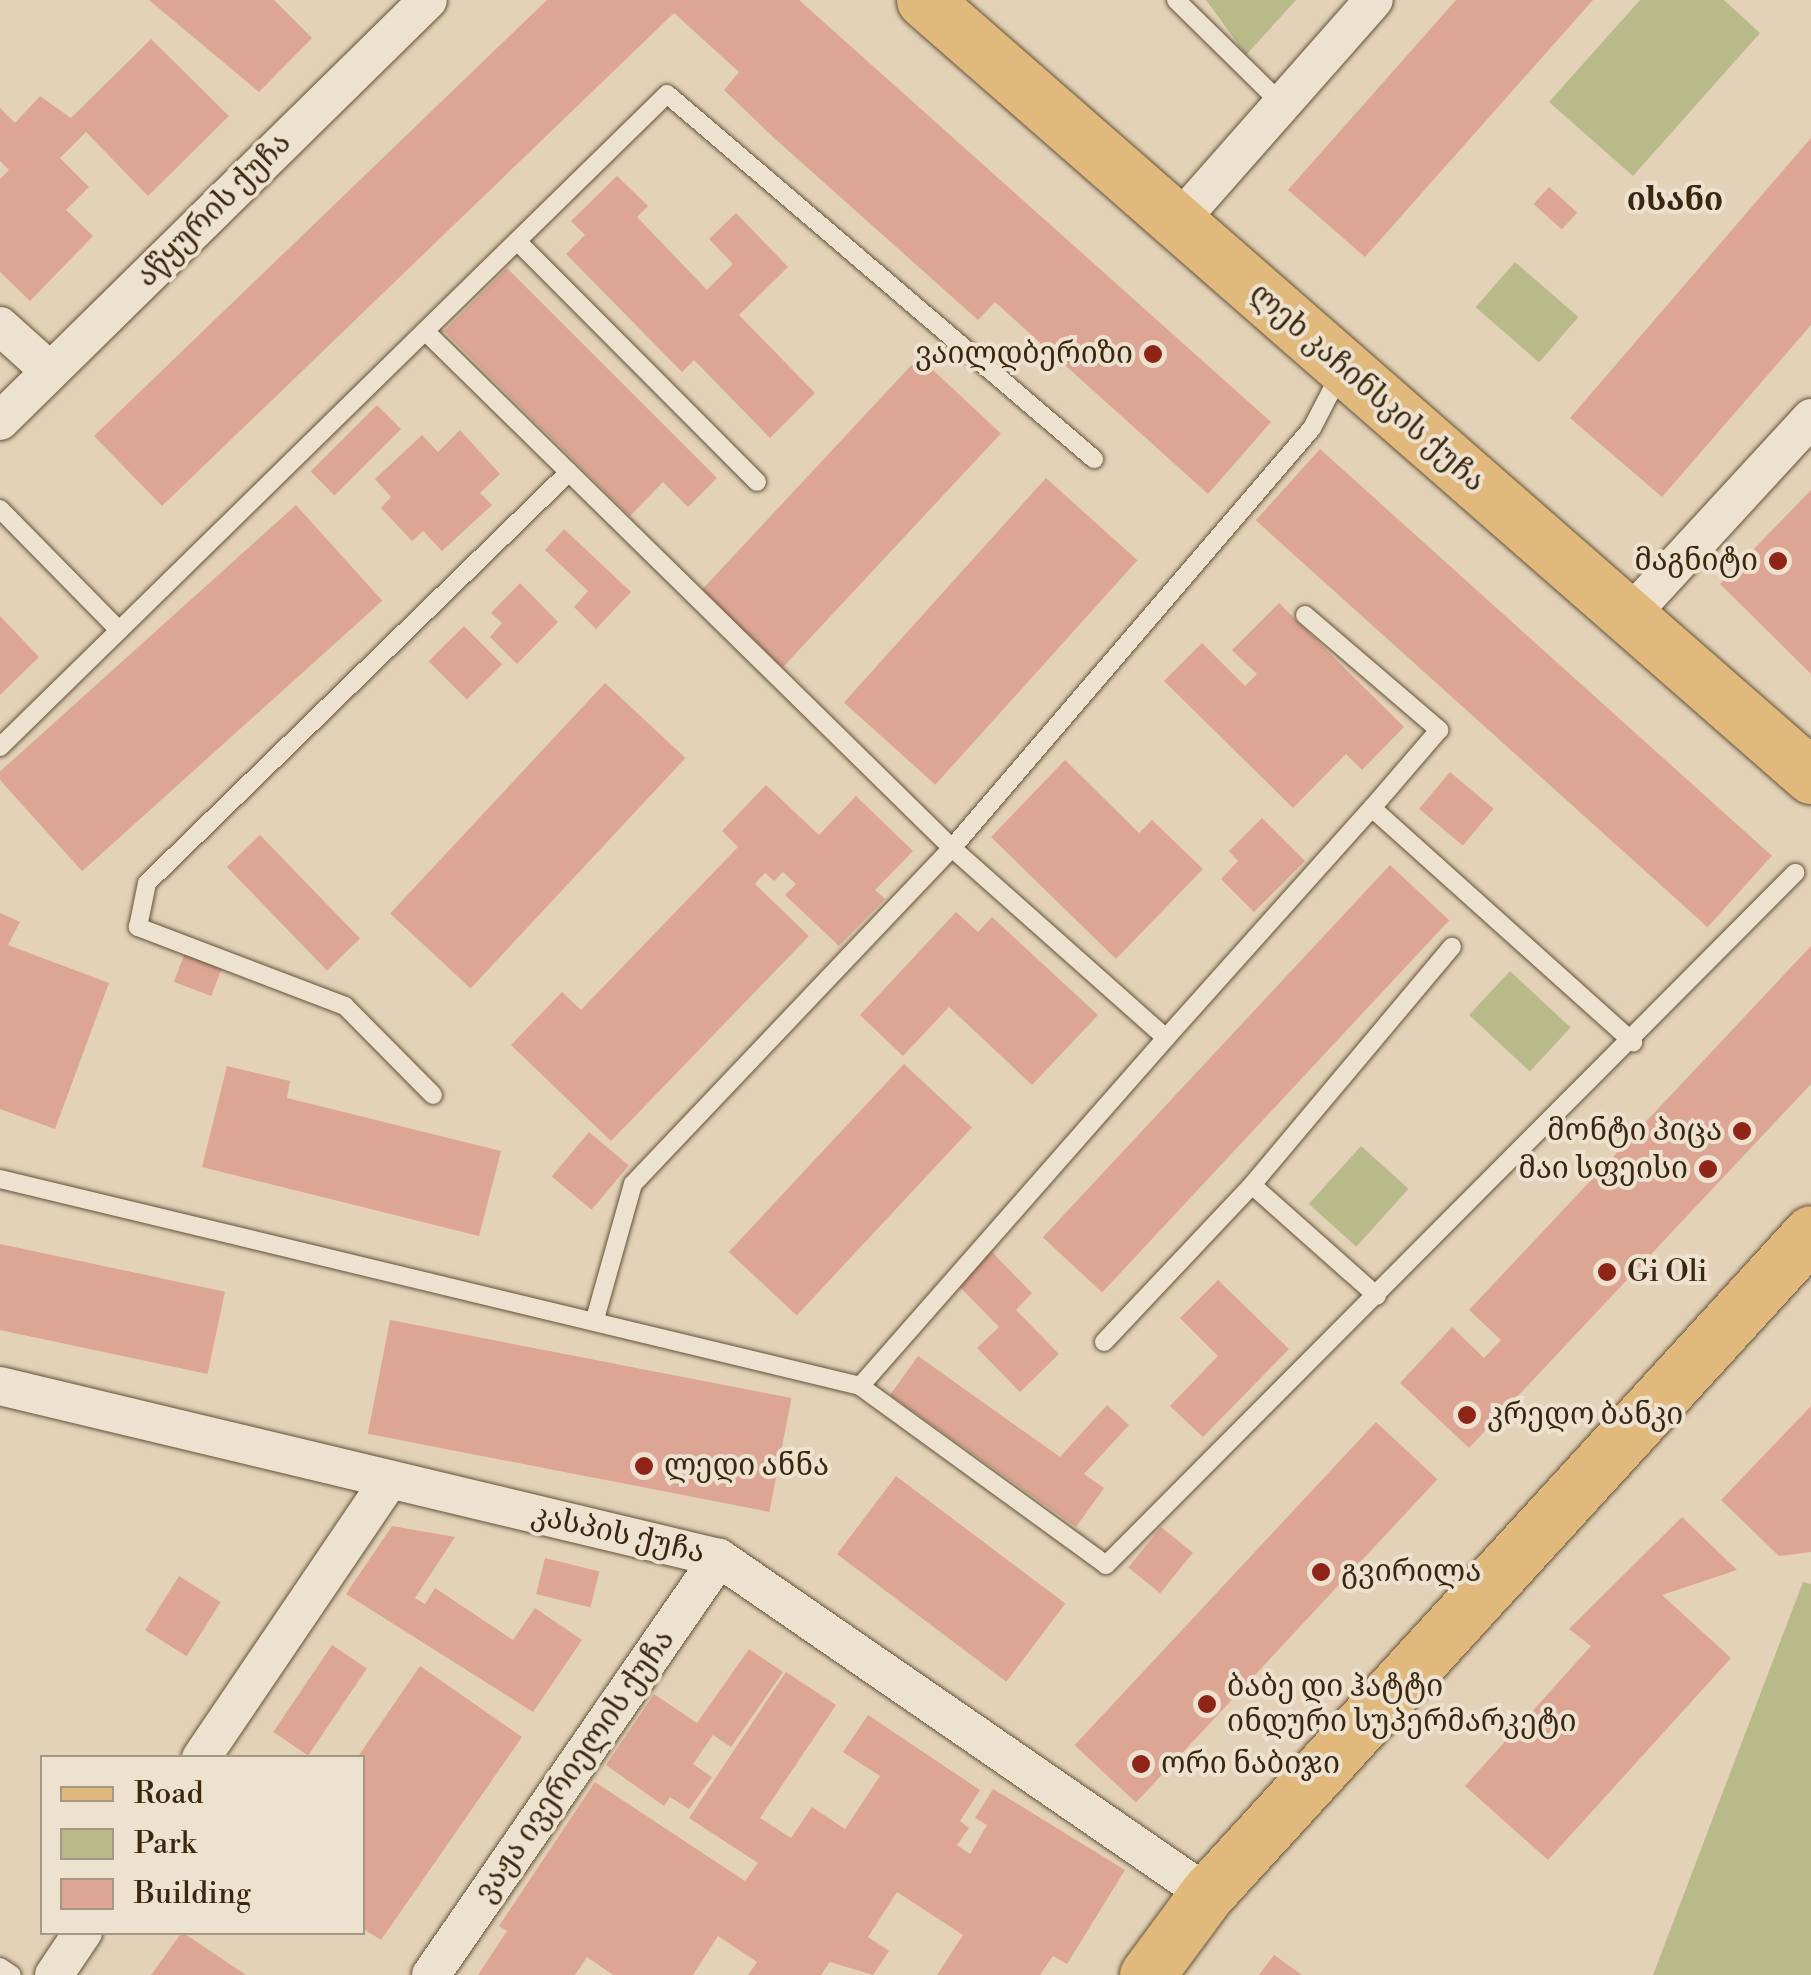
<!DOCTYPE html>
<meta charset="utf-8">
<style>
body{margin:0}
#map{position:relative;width:1811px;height:1975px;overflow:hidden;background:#e3d2b7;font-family:"Libre Bodoni","Noto Serif Georgian",serif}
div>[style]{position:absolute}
.green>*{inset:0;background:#b9ba8a;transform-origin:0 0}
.building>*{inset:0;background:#dda694;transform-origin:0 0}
.roads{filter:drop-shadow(0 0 2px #645238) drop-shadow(0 0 2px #645238)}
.lane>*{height:18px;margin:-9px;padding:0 9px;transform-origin:9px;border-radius:9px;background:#ede2d0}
.street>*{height:38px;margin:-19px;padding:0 19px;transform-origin:19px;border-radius:19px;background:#ede2d0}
.primary>*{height:55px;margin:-27.5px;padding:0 27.5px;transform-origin:27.5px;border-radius:27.5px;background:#e2b97c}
.dots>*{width:28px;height:28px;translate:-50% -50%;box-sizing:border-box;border:5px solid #ede2d0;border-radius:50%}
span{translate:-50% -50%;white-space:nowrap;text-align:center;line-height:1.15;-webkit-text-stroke:8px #ede2d0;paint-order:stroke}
.street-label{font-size:30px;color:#3a270e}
.poi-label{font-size:30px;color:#3a270e}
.right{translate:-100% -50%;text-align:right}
.left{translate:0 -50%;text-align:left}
.neighbourhood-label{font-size:32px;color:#3a270e;font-weight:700}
.legend{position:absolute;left:40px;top:1755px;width:325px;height:180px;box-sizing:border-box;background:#ede2d0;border:2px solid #a59782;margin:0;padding:12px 18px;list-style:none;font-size:30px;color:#3a270e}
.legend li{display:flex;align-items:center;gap:20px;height:50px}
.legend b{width:50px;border:2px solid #a59782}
</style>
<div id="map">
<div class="green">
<div style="clip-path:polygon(1206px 0,1296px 0,1246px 55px)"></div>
<div style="clip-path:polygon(1640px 0,1724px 0,1760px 33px,1633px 176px,1549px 102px)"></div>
<div style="left:1515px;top:262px;width:84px;height:60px;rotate:41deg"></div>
<div style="left:1510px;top:971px;width:83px;height:60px;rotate:43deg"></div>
<div style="left:1361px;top:1146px;width:64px;height:78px;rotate:42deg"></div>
<div style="clip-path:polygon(1803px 1582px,1811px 1584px,1811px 1975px,1653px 1975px)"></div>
</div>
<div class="building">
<div style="clip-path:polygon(149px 0,274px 0,312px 38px,259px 92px)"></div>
<div style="clip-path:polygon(547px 0,799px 0,1271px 422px,1208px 494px,995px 302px,978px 320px,773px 137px,724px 90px,739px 72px,674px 13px,162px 506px,94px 436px)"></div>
<div style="clip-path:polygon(1456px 0,1593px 0,1365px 257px,1288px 190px)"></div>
<div style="clip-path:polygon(151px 39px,229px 116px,148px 196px,86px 132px,60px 158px,89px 187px,66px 210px,93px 236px,30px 301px,0 272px,0 179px,9px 170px,0 161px,0 108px,15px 123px,40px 96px,71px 118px)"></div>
<div style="clip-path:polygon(1811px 138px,1811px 325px,1662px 497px,1570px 418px)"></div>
<div style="clip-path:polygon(617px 176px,648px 206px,637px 217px,707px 290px,733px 264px,709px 239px,736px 213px,788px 267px,739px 315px,815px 393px,770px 438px,694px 360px,682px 372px,566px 254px,585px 235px,571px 221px)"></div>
<div style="left:1549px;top:187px;width:38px;height:23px;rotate:42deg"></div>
<div style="clip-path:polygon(507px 268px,717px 478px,688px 507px,663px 482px,630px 516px,444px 331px)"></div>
<div style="left:919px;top:357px;width:112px;height:320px;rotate:43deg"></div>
<div style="left:377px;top:405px;width:34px;height:94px;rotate:45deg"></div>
<div style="clip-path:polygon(460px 430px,500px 474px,480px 493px,492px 505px,442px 551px,423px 531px,412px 541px,381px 508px,391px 497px,375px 479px,422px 435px,438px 452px)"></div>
<div style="left:1320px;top:449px;width:608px;height:96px;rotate:42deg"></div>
<div style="left:1046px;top:478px;width:123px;height:302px;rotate:42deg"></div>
<div style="clip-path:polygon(1811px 490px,1811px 674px,1720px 584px)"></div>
<div style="left:296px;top:505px;width:129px;height:404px;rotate:48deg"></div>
<div style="clip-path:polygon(564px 529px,631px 592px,596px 629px,574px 607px,588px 591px,545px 550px)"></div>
<div style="clip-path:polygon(520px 583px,558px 622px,517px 664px,490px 637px,502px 623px,491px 613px)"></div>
<div style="clip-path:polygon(1279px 603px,1404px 727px,1362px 770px,1346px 754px,1293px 808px,1164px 681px,1202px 643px,1245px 686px,1257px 674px,1232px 650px)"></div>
<div style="clip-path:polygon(0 616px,39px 657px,0 695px)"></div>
<div style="left:464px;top:626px;width:54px;height:50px;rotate:45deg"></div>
<div style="left:605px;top:683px;width:110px;height:315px;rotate:43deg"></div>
<div style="clip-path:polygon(1065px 760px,1139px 833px,1152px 820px,1203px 869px,1116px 959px,991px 837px)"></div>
<div style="left:1450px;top:772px;width:57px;height:48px;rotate:40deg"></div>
<div style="clip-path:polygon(766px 785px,819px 835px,856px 796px,913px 851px,875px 890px,885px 899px,839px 946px,785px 895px,796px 884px,783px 872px,774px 881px,765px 873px,755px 884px,809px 936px,611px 1141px,511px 1045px,562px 992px,581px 1010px,738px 847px,722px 831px)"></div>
<div style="clip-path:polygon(1262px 818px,1305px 861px,1254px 912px,1221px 879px,1238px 861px,1229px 851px)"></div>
<div style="left:260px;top:835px;width:144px;height:46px;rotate:46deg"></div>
<div style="left:1390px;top:865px;width:81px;height:509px;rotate:43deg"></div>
<div style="clip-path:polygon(956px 912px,978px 932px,992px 917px,1098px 1015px,1032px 1085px,949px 1007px,903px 1056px,860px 1015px)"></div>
<div style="clip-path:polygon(0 913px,20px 922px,8px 945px,109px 983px,55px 1129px,0 1109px)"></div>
<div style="clip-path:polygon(1811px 946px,1811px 1084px,1469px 1448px,1400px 1383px,1452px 1327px,1484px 1358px,1501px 1340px,1469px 1310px)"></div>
<div style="left:186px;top:950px;width:40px;height:34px;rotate:21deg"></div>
<div style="left:904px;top:1064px;width:93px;height:257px;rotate:43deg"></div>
<div style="clip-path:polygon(227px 1066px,290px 1081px,287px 1098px,501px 1151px,479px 1236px,202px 1167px)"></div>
<div style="left:589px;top:1132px;width:52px;height:58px;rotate:40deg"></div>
<div style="left:0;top:1244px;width:230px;height:84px;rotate:12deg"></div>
<div style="clip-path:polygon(989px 1249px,1032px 1293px,1016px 1310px,1059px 1354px,1020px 1392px,977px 1348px,999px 1327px,955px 1282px)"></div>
<div style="clip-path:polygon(1218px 1280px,1289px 1349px,1203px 1437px,1170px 1406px,1218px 1356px,1180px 1318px)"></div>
<div style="left:390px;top:1320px;width:409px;height:116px;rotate:11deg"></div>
<div style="clip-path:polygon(918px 1356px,1060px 1457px,1107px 1405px,1129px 1425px,1084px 1474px,1104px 1488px,1076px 1527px,890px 1395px)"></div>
<div style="clip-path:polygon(1811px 1406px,1811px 1552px,1779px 1556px,1721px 1500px)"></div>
<div style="left:1376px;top:1422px;width:84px;height:442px;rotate:43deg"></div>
<div style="left:896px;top:1476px;width:212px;height:98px;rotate:37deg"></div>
<div style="clip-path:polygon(1682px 1517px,1737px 1570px,1662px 1595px,1731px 1658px,1548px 1860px,1465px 1786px,1591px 1646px,1569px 1629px)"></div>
<div style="clip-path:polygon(392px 1526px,455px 1537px,415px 1598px,425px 1604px,435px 1588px,513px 1640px,535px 1608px,582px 1640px,533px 1712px,346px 1594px)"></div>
<div style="left:1161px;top:1527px;width:41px;height:52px;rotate:39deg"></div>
<div style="left:545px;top:1558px;width:56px;height:37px;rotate:14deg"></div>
<div style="left:179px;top:1576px;width:49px;height:64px;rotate:32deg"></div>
<div style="left:332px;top:1645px;width:42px;height:105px;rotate:34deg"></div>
<div style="clip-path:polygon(749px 1649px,783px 1672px,731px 1747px,713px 1735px,693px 1764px,712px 1777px,689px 1809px,670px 1797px,664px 1806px,606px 1765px,654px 1694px,697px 1723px)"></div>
<div style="clip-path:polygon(420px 1666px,522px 1737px,381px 1940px,362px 1928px,357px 1758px)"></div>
<div style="clip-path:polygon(786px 1672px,836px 1705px,760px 1818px,791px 1838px,812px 1807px,845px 1829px,880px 1776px,843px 1752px,868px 1715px,980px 1790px,960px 1821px,969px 1828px,957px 1845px,970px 1854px,987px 1825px,975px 1818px,993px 1789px,1125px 1870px,1067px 1964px,1053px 1956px,1040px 1975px,937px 1975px,963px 1935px,897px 1892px,868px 1937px,889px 1951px,873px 1975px,830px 1962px,821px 1975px,748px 1975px,757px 1962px,718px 1936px,693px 1975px,613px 1975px,587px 1957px,575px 1975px,478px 1975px,507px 1931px,499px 1926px,595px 1782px,745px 1881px,758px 1863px,689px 1818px)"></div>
<div style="clip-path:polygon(182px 1932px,246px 1975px,151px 1975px)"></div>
<div style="clip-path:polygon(1274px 1955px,1302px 1975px,1259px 1975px)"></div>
</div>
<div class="roads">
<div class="lane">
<div style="left:1176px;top:0;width:148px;rotate:44.5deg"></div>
<div style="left:517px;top:241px;width:340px;rotate:45.1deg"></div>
<div style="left:425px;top:331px;width:738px;rotate:44.45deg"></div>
<div style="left:952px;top:848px;width:286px;rotate:41.6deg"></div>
<div style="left:1166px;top:1038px;width:463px;rotate:131.3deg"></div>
<div style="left:0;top:509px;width:170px;rotate:45.5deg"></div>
<div style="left:1305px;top:615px;width:177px;rotate:40.6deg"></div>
<div style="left:1439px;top:730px;width:103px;rotate:130.7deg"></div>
<div style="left:0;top:747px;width:933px;rotate:-44.39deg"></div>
<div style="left:667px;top:94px;width:562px;rotate:40.52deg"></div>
<div style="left:1166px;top:1038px;width:309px;rotate:-48.2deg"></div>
<div style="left:1372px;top:808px;width:351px;rotate:41.9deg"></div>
<div style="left:433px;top:1095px;width:125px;rotate:-134.7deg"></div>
<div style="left:345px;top:1006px;width:222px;rotate:-159.1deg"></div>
<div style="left:138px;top:927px;width:45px;rotate:-78.4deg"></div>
<div style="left:147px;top:883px;width:589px;rotate:-44.24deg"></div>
<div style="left:0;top:1179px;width:885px;rotate:13.53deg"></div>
<div style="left:860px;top:1386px;width:304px;rotate:36deg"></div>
<div style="left:1106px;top:1565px;width:977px;rotate:-45.12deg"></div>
<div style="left:1252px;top:1185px;width:167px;rotate:41.6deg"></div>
<div style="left:595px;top:1319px;width:140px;rotate:-74.3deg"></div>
<div style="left:633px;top:1184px;width:463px;rotate:-46.5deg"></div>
<div style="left:952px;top:848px;width:553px;rotate:-49.4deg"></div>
<div style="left:1312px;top:428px;width:63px;rotate:-62.6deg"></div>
<div style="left:1104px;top:1342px;width:216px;rotate:-46.7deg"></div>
<div style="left:1252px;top:1185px;width:311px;rotate:-50deg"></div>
<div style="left:0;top:1967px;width:14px;rotate:34deg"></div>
</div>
<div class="street">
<div style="left:1178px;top:222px;width:296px;rotate:-48.6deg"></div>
<div style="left:0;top:326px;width:67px;rotate:42deg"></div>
<div style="left:0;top:421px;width:600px;rotate:-44.53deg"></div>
<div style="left:1629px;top:616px;width:269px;rotate:-47.4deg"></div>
<div style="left:0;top:1386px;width:739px;rotate:13.45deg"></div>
<div style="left:719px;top:1558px;width:592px;rotate:34.55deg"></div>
<div style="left:201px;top:1758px;width:336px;rotate:-55.9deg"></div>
<div style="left:54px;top:1975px;width:52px;rotate:-56deg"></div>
<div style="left:431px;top:1975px;width:507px;rotate:-55.37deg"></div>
</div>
<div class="primary">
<div style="left:924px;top:0;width:1179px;rotate:41.18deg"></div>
<div style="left:1147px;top:1975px;width:101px;rotate:-53.5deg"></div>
<div style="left:1207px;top:1894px;width:895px;rotate:-47.58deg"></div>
</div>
</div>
<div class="dots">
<div style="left:1153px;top:354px;background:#8f2418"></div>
<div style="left:1778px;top:561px;background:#8f2418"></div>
<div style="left:1742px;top:1131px;background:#8f2418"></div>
<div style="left:1708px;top:1169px;background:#8f2418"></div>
<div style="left:1607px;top:1272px;background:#8f2418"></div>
<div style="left:1467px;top:1415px;background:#8f2418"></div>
<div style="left:644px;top:1466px;background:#8f2418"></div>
<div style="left:1321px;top:1572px;background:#8f2418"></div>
<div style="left:1207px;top:1704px;background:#8f2418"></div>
<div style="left:1141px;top:1764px;background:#8f2418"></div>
</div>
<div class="street-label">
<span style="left:214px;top:210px;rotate:-45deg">აწყურის ქუჩა</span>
<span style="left:1367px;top:388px;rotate:41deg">ლეხ კაჩინსკის ქუჩა</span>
<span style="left:618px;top:1534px;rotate:13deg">კასპის ქუჩა</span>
<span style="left:575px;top:1766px;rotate:-55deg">ვაჟა ივერიელის ქუჩა</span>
</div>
<div class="poi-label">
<span class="right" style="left:1133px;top:354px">ვაილდბერიზი</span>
<span class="right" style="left:1758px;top:561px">მაგნიტი</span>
<span class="right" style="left:1722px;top:1131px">მონტი პიცა</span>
<span class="right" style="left:1688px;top:1169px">მაი სფეისი</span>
<span class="left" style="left:1627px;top:1272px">Gi Oli</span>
<span class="left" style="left:1487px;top:1415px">კრედო ბანკი</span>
<span class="left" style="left:664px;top:1466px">ლედი ანნა</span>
<span class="left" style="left:1341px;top:1572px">გვირილა</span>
<span class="left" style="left:1227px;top:1704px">ბაბე დი ჰატტი<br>ინდური სუპერმარკეტი</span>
<span class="left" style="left:1161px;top:1764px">ორი ნაბიჯი</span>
</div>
<div class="neighbourhood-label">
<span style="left:1675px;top:200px">ისანი</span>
</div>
<ul class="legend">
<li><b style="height:12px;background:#e2b97c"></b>Road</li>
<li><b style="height:28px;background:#b9ba8a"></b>Park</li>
<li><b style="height:28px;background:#dda694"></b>Building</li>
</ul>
</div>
